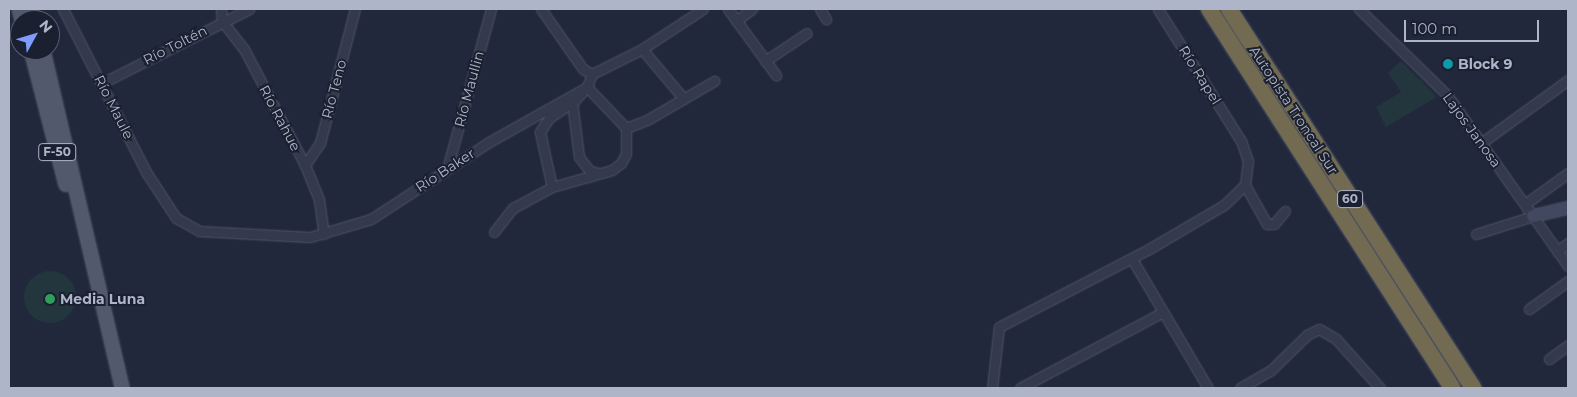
<!DOCTYPE html>
<meta charset="utf-8">
<style>
body{margin:0}
#map{position:relative;width:1577px;height:397px;overflow:hidden;background:#21283c;font-family:Montserrat,sans-serif}
div>[style]{position:absolute}
.green>*{inset:0;background:#23353d}
.round{border-radius:50%}
.roads{filter:drop-shadow(0 0 1px #4f5566) drop-shadow(0 0 1px #4f5566)}
.street>*{height:9px;margin:-4.5px;padding:0 4.5px;transform-origin:4.5px;border-radius:4.5px;background:#343a4c}
.secondary>*{height:12px;margin:-6px;padding:0 6px;transform-origin:6px;border-radius:6px;background:#42485f}
.primary>*{height:14px;margin:-7px;padding:0 7px;transform-origin:7px;border-radius:7px;background:#52596c}
.highway>*{height:16px;margin:-8px;padding:0 8px;transform-origin:8px;border-radius:8px;background:#726a51}
.dots>*{width:14px;height:14px;translate:-50% -50%;box-sizing:border-box;border:2px solid #1a2030;border-radius:50%}
span{translate:-50% -50%;white-space:nowrap;text-align:center;line-height:1.15;-webkit-text-stroke:4px #1a2030;paint-order:stroke}
.shield-label span{padding:1px 4px;background:#1a2030;border:1px solid;border-radius:4px;-webkit-text-stroke-width:0}
.shield-label{font-size:12px;color:#afb5c8;font-weight:700}
.street-label{font-size:14px;color:#afb5c8}
.poi-label{font-size:14px;color:#afb5c8;font-weight:700}
.left{translate:0 -50%;text-align:left}
.frame{position:absolute;inset:0;border:10px solid #afb5c8;pointer-events:none}
.north{position:absolute;left:10px;top:10px;width:50px;height:50px;box-sizing:border-box;background:#1a2030;border:1px solid #565c6d;border-radius:50%;rotate:51deg;font-size:14px;font-weight:700;line-height:20px;text-align:center;color:#afb5c8}
.north::after{content:'';display:block;margin:auto;width:18px;height:22px;background:#7e9bfe;clip-path:polygon(50% 0,100% 100%,50% 72%,0 100%)}
.scale{position:absolute;left:1404px;top:20px;width:135px;height:22px;box-sizing:border-box;border:2px solid #afb5c8;border-top:0;padding-left:6px;font-size:15px;line-height:18px;white-space:nowrap;color:#afb5c8;-webkit-text-stroke:4px #1a2030;paint-order:stroke}
</style>
<div id="map">
<div class="green">
<div style="clip-path:polygon(1401px 61px,1437px 97px,1386px 127px,1376px 107px,1401px 92px,1388px 73px)"></div>
<div class="round" style="left:24px;top:271px;width:52px;height:52px"></div>
</div>
<div class="roads">
<div class="street">
<div style="left:63px;top:9px;width:183px;rotate:63deg"></div>
<div style="left:146px;top:172px;width:55px;rotate:56.9deg"></div>
<div style="left:176px;top:218px;width:26px;rotate:29deg"></div>
<div style="left:199px;top:231px;width:111px;rotate:3.1deg"></div>
<div style="left:310px;top:237px;width:64px;rotate:-16.4deg"></div>
<div style="left:371px;top:219px;width:141px;rotate:-33.1deg"></div>
<div style="left:489px;top:142px;width:112px;rotate:-29.3deg"></div>
<div style="left:587px;top:87px;width:14px;rotate:-69deg"></div>
<div style="left:592px;top:74px;width:56px;rotate:-26.6deg"></div>
<div style="left:642px;top:49px;width:73px;rotate:-33.3deg"></div>
<div style="left:221px;top:9px;width:12px;rotate:85deg"></div>
<div style="left:222px;top:21px;width:36px;rotate:52deg"></div>
<div style="left:244px;top:49px;width:131px;rotate:62.3deg"></div>
<div style="left:305px;top:165px;width:38px;rotate:68deg"></div>
<div style="left:319px;top:200px;width:34px;rotate:82deg"></div>
<div style="left:541px;top:9px;width:73px;rotate:55deg"></div>
<div style="left:583px;top:69px;width:10px;rotate:29deg"></div>
<div style="left:728px;top:9px;width:82px;rotate:54deg"></div>
<div style="left:820px;top:9px;width:12px;rotate:59deg"></div>
<div style="left:1359px;top:9px;width:124px;rotate:44.3deg"></div>
<div style="left:1448px;top:96px;width:208px;rotate:54.8deg"></div>
<div style="left:736px;top:21px;width:20px;rotate:-37deg"></div>
<div style="left:642px;top:49px;width:65px;rotate:50deg"></div>
<div style="left:765px;top:61px;width:50px;rotate:-33.7deg"></div>
<div style="left:102px;top:83px;width:165px;rotate:-26.7deg"></div>
<div style="left:572px;top:102px;width:55px;rotate:82.7deg"></div>
<div style="left:579px;top:157px;width:18px;rotate:52deg"></div>
<div style="left:590px;top:171px;width:8px;rotate:14deg"></div>
<div style="left:626px;top:128px;width:22px;rotate:-21deg"></div>
<div style="left:647px;top:120px;width:78px;rotate:-30.2deg"></div>
<div style="left:1481px;top:143px;width:107px;rotate:-35.9deg"></div>
<div style="left:305px;top:165px;width:27px;rotate:-56deg"></div>
<div style="left:320px;top:143px;width:138px;rotate:-75.4deg"></div>
<div style="left:447px;top:169px;width:166px;rotate:-74.6deg"></div>
<div style="left:1245px;top:185px;width:45px;rotate:60.6deg"></div>
<div style="left:1267px;top:224px;width:7px"></div>
<div style="left:1274px;top:224px;width:17px;rotate:-50deg"></div>
<div style="left:1525px;top:204px;width:53px;rotate:-35.8deg"></div>
<div style="left:494px;top:232px;width:31px;rotate:-52deg"></div>
<div style="left:513px;top:208px;width:44px;rotate:-28.3deg"></div>
<div style="left:552px;top:187px;width:62px;rotate:-15.8deg"></div>
<div style="left:612px;top:170px;width:11px;rotate:-38deg"></div>
<div style="left:621px;top:163px;width:10px;rotate:-61deg"></div>
<div style="left:626px;top:154px;width:26px;rotate:-90deg"></div>
<div style="left:626px;top:128px;width:57px;rotate:-133.6deg"></div>
<div style="left:587px;top:87px;width:18px;rotate:133deg"></div>
<div style="left:575px;top:100px;width:32px;rotate:145deg"></div>
<div style="left:549px;top:118px;width:17px;rotate:123deg"></div>
<div style="left:540px;top:132px;width:56px;rotate:77.7deg"></div>
<div style="left:1476px;top:234px;width:60px;rotate:-17.5deg"></div>
<div style="left:1557px;top:251px;width:14px;rotate:-36deg"></div>
<div style="left:1132px;top:259px;width:150px;rotate:59.5deg"></div>
<div style="left:1529px;top:309px;width:48px;rotate:-35.7deg"></div>
<div style="left:1549px;top:359px;width:24px;rotate:-36deg"></div>
<div style="left:992px;top:388px;width:61px;rotate:-83.5deg"></div>
<div style="left:999px;top:327px;width:169px;rotate:-27.5deg"></div>
<div style="left:1149px;top:249px;width:87px;rotate:-30.4deg"></div>
<div style="left:1224px;top:205px;width:29px;rotate:-44deg"></div>
<div style="left:1245px;top:185px;width:24px;rotate:-83deg"></div>
<div style="left:1248px;top:161px;width:21px;rotate:-109deg"></div>
<div style="left:1241px;top:141px;width:156px;rotate:-122.2deg"></div>
<div style="left:1020px;top:388px;width:162px;rotate:-28deg"></div>
<div style="left:1240px;top:388px;width:34px;rotate:-30deg"></div>
<div style="left:1270px;top:371px;width:52px;rotate:-44.2deg"></div>
<div style="left:1307px;top:335px;width:13px;rotate:-27deg"></div>
<div style="left:1319px;top:329px;width:20px;rotate:30deg"></div>
<div style="left:1336px;top:339px;width:66px;rotate:48.1deg"></div>
</div>
<div class="secondary">
<div style="left:1533px;top:216px;width:36px;rotate:-13deg"></div>
</div>
<div class="primary">
<div style="left:19px;top:9px;width:11px;rotate:75deg"></div>
<div style="left:31px;top:9px;width:11px;rotate:75deg"></div>
<div style="left:31px;top:50px;width:139px;rotate:75.5deg"></div>
<div style="left:43px;top:50px;width:347px;rotate:76.8deg"></div>
</div>
<div class="highway">
<div style="left:1209px;top:9px;width:450px;rotate:57.3deg"></div>
<div style="left:1229px;top:9px;width:451px;rotate:57.2deg"></div>
</div>
</div>
<div class="dots">
<div style="left:1448px;top:64px;background:#0f9aa8"></div>
<div style="left:50px;top:299px;background:#2e9e5b"></div>
</div>
<div class="shield-label">
<span style="left:57px;top:152px">F-50</span>
<span style="left:1350px;top:199px">60</span>
</div>
<div class="street-label">
<span style="left:175px;top:45px;rotate:-27deg">Río Toltén</span>
<span style="left:1200px;top:75px;rotate:58deg">Río Rapel</span>
<span style="left:334px;top:89px;rotate:-75deg">Río Teno</span>
<span style="left:469px;top:89px;rotate:-75deg">Río Maullin</span>
<span style="left:114px;top:107px;rotate:63deg">Río Maule</span>
<span style="left:1294px;top:110px;rotate:57deg">Autopista Troncal Sur</span>
<span style="left:280px;top:118px;rotate:62deg">Río Rahue</span>
<span style="left:1472px;top:130px;rotate:54deg">Lajos Janosa</span>
<span style="left:445px;top:170px;rotate:-33deg">Río Baker</span>
</div>
<div class="poi-label">
<span class="left" style="left:1458px;top:64px">Block 9</span>
<span class="left" style="left:60px;top:299px">Media Luna</span>
</div>
<div class="frame"></div>
<div class="north">N</div>
<div class="scale">100 m</div>
</div>
